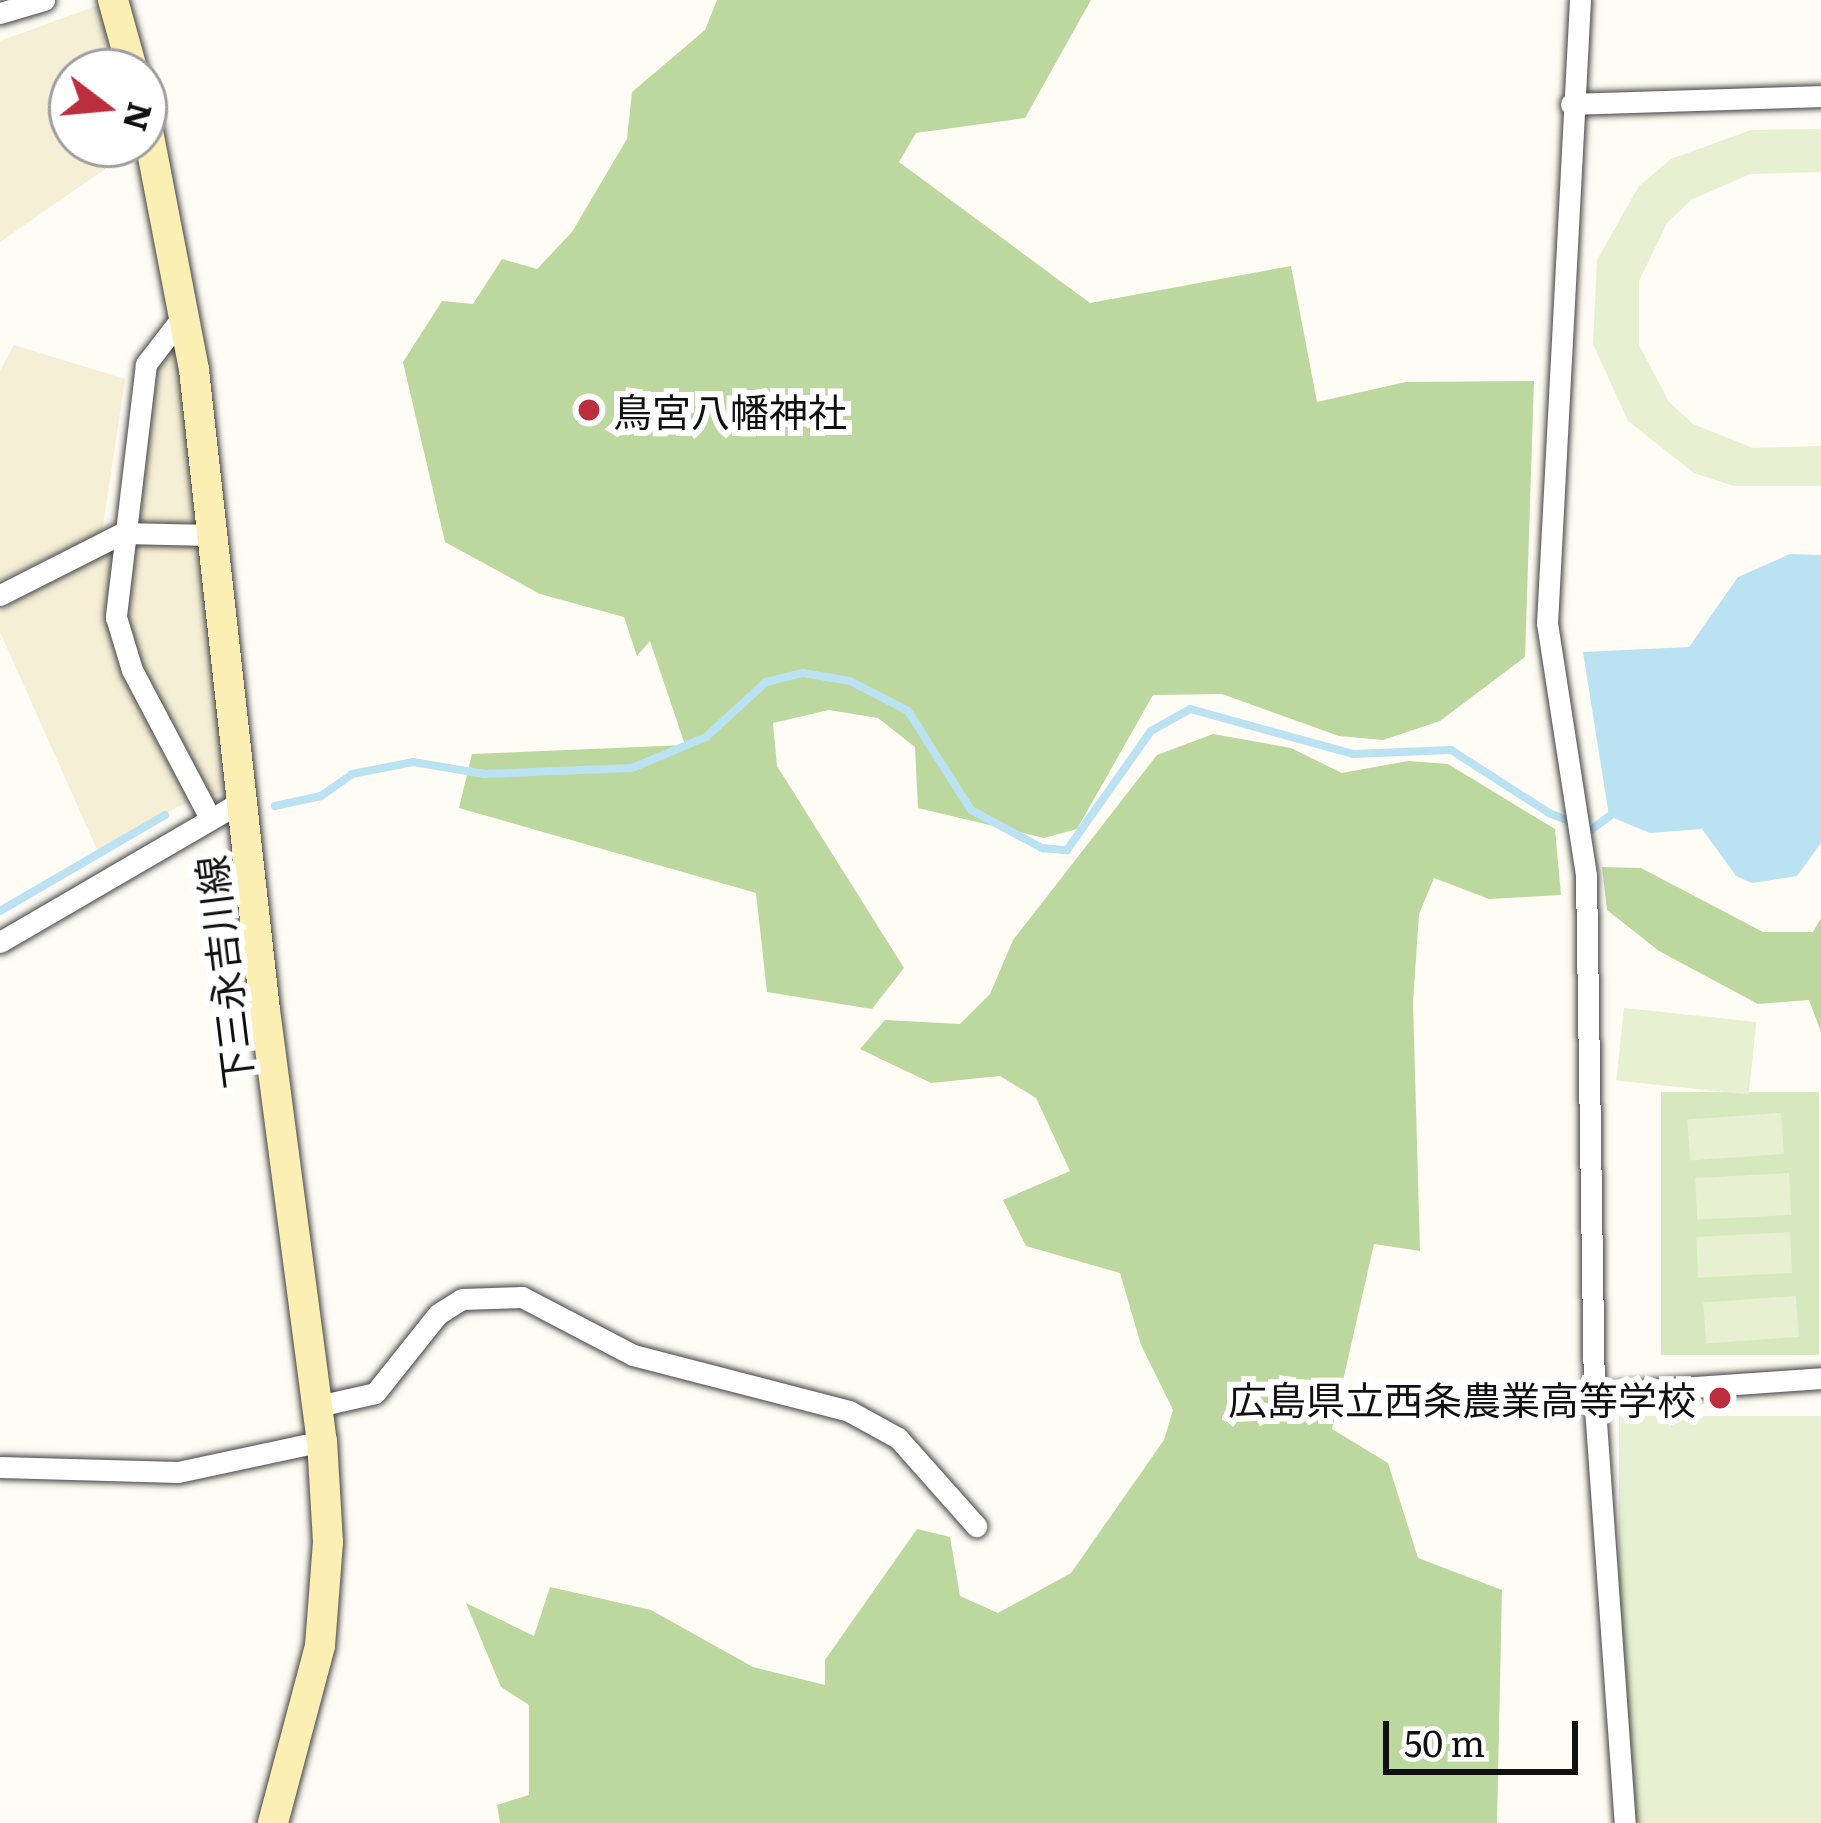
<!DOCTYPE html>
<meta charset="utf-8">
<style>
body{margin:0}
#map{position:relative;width:1821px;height:1823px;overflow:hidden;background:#fefcf4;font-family:Literata,"Noto Sans JP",serif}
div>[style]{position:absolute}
.farmland>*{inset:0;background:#f4efd5}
.green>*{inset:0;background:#d6e8be;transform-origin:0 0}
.forest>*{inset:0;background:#bcd89e}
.pitch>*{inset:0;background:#e7f0d0;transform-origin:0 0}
.water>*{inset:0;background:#bbe2f3}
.stream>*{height:8px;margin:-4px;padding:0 4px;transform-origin:4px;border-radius:4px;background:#bbe2f3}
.roads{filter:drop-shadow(0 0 3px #434343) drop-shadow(0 0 3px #434343)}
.street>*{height:21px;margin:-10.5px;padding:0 10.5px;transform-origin:10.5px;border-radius:10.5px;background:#fff}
.secondary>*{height:30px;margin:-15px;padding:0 15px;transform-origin:15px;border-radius:15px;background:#fbefb3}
.dots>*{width:33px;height:33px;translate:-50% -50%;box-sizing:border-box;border:6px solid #fff;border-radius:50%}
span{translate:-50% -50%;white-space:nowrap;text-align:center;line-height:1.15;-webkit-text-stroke:12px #fff;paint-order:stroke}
.poi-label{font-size:39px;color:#101010}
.left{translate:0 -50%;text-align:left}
.right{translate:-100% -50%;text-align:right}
.street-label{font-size:39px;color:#101010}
.north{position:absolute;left:48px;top:48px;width:120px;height:120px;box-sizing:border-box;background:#fff;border:3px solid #9f9f9f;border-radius:50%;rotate:106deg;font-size:33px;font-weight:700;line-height:48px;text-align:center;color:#101010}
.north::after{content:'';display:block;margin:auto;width:42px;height:54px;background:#ba2e3d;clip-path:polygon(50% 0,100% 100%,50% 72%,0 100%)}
.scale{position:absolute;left:1383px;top:1721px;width:195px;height:54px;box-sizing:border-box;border:6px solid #101010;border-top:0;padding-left:15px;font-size:36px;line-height:42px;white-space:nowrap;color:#101010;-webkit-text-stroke:9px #fff;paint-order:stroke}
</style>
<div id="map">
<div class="farmland">
<div style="clip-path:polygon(113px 0,122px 72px,72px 72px,72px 144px,130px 144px,131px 151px,0 242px,0 41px)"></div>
<div style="clip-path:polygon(179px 334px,230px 790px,177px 807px,99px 854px,0 632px,0 611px,111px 546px,159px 348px)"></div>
<div style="clip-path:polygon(14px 345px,125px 379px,102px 533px,0 580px,0 371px)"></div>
</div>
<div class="green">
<div style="left:1819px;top:1092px;width:263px;height:158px;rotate:90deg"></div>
</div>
<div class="forest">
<div style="clip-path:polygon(717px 0,1091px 0,1025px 118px,916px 133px,899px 162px,1090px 303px,1291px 266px,1317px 402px,1406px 382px,1534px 381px,1525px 657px,1440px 721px,1383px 740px,1339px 736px,1222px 694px,1153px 695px,1077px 829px,1044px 838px,918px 808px,915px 747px,878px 718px,829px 710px,773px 723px,777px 766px,904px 968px,872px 1009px,767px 992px,756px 893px,459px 808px,472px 754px,685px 745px,650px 641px,637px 656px,624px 617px,540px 594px,445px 542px,403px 362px,442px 301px,473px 304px,502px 259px,537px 269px,572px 232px,627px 139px,632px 92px,705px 30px)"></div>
<div style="clip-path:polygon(1213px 734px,1291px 748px,1342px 773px,1408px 761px,1448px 764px,1555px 829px,1561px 895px,1489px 899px,1434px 878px,1419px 914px,1413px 1002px,1420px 1251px,1374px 1244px,1332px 1429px,1388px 1463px,1418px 1558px,1502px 1590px,1497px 1823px,500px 1823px,497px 1805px,529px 1795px,529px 1705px,501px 1687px,466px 1603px,534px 1636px,550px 1587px,651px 1610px,753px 1667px,825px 1685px,825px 1660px,917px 1529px,950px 1537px,960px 1596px,998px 1613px,1071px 1573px,1164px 1440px,1173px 1410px,1141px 1345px,1120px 1273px,1026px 1246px,1003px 1200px,1070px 1171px,1036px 1098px,1000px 1076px,931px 1083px,860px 1049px,885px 1020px,960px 1024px,990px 994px,1013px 940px,1157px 755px)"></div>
<div style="clip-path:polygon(1602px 867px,1641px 868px,1763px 932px,1813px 932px,1821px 918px,1821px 1032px,1809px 1000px,1758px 1004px,1659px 951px,1607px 910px)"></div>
</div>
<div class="pitch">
<div style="clip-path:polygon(1821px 129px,1821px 172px,1750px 174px,1691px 200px,1667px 223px,1639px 281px,1639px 345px,1669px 402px,1693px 424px,1753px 448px,1821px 446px,1821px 486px,1734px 486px,1694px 473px,1628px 421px,1593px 344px,1597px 260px,1639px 186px,1671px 159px,1751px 130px)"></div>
<div style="left:1624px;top:1008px;width:133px;height:73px;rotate:6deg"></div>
<div style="left:1781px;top:1113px;width:41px;height:94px;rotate:86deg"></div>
<div style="left:1789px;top:1173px;width:42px;height:94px;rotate:87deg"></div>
<div style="left:1790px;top:1232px;width:41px;height:94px;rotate:87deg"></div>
<div style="left:1796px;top:1296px;width:41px;height:93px;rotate:86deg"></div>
<div style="left:1821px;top:1416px;width:407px;height:202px;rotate:90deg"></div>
</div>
<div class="water">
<div style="clip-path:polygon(1790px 554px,1821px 555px,1821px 843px,1797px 876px,1752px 883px,1736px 876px,1702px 829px,1650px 833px,1609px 816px,1583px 652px,1689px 647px,1738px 577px)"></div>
</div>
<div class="stream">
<div style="left:275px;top:806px;width:47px;rotate:-12.3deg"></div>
<div style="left:321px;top:796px;width:38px;rotate:-35deg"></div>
<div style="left:352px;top:774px;width:62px;rotate:-11.1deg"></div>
<div style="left:413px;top:762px;width:73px;rotate:9.5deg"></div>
<div style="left:485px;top:774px;width:147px;rotate:-2.3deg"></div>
<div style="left:632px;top:768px;width:80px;rotate:-22.7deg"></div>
<div style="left:706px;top:737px;width:81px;rotate:-42.5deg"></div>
<div style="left:766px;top:682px;width:38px;rotate:-14deg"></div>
<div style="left:803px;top:673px;width:48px;rotate:9.7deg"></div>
<div style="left:850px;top:681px;width:65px;rotate:27.3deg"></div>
<div style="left:908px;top:711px;width:117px;rotate:57.5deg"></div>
<div style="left:971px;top:810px;width:81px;rotate:28.2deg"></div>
<div style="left:1042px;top:848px;width:25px;rotate:5deg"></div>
<div style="left:1067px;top:850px;width:146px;rotate:-54.8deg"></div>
<div style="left:1151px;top:731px;width:45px;rotate:-29.4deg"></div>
<div style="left:1190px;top:709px;width:169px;rotate:15.4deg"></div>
<div style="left:1353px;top:754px;width:98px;rotate:-2.3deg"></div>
<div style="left:1451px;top:750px;width:117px;rotate:32.7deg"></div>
<div style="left:1549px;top:813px;width:45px;rotate:22deg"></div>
<div style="left:1591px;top:830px;width:30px;rotate:-37deg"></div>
<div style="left:0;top:911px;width:191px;rotate:-30.2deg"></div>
</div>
<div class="roads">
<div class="street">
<div style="left:1580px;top:0;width:624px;rotate:93.03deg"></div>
<div style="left:1547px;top:623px;width:255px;rotate:81.2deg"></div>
<div style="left:1586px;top:875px;width:519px;rotate:89.12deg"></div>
<div style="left:1594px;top:1394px;width:430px;rotate:85.9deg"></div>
<div style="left:0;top:13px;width:46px;rotate:-16.5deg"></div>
<div style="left:1571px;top:104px;width:250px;rotate:-1.8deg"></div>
<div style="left:183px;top:316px;width:61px;rotate:127.6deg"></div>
<div style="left:146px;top:364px;width:255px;rotate:96.8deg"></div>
<div style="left:116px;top:617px;width:55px;rotate:73.2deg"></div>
<div style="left:132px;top:670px;width:167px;rotate:62.2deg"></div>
<div style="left:0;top:595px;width:137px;rotate:-26.9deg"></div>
<div style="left:122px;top:533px;width:90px;rotate:1.3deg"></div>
<div style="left:0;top:942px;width:280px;rotate:-30.2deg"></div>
<div style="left:1594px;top:1394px;width:228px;rotate:-4deg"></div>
<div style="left:318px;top:1406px;width:58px;rotate:-12.8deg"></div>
<div style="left:375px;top:1393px;width:101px;rotate:-51.4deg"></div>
<div style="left:438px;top:1314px;width:28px;rotate:-32deg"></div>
<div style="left:462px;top:1299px;width:60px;rotate:-1.9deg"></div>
<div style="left:522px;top:1297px;width:125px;rotate:27.6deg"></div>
<div style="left:633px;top:1355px;width:223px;rotate:14.5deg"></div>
<div style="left:849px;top:1411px;width:56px;rotate:28.9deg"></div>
<div style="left:898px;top:1438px;width:118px;rotate:48.4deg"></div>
<div style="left:0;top:1467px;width:178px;rotate:1.6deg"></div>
<div style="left:178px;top:1472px;width:147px;rotate:-12.1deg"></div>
</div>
<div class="secondary">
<div style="left:113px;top:0;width:75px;rotate:74.5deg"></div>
<div style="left:144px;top:110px;width:265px;rotate:79.1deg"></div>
<div style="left:194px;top:370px;width:644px;rotate:83.67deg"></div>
<div style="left:265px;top:1010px;width:435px;rotate:82.5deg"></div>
<div style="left:322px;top:1441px;width:101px;rotate:86.6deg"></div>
<div style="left:328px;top:1542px;width:104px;rotate:94.4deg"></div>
<div style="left:320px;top:1646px;width:183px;rotate:104.9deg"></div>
</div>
</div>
<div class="dots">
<div style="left:589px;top:410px;background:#ba2e3d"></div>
<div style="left:1720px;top:1398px;background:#ba2e3d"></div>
</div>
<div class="poi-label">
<span class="left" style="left:613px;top:410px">鳥宮八幡神社</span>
<span class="right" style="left:1696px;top:1398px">広島県立西条農業高等学校</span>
</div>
<div class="street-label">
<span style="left:223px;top:972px;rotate:-97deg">下三永吉川線</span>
</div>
<div class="north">N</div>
<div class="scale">50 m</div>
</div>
